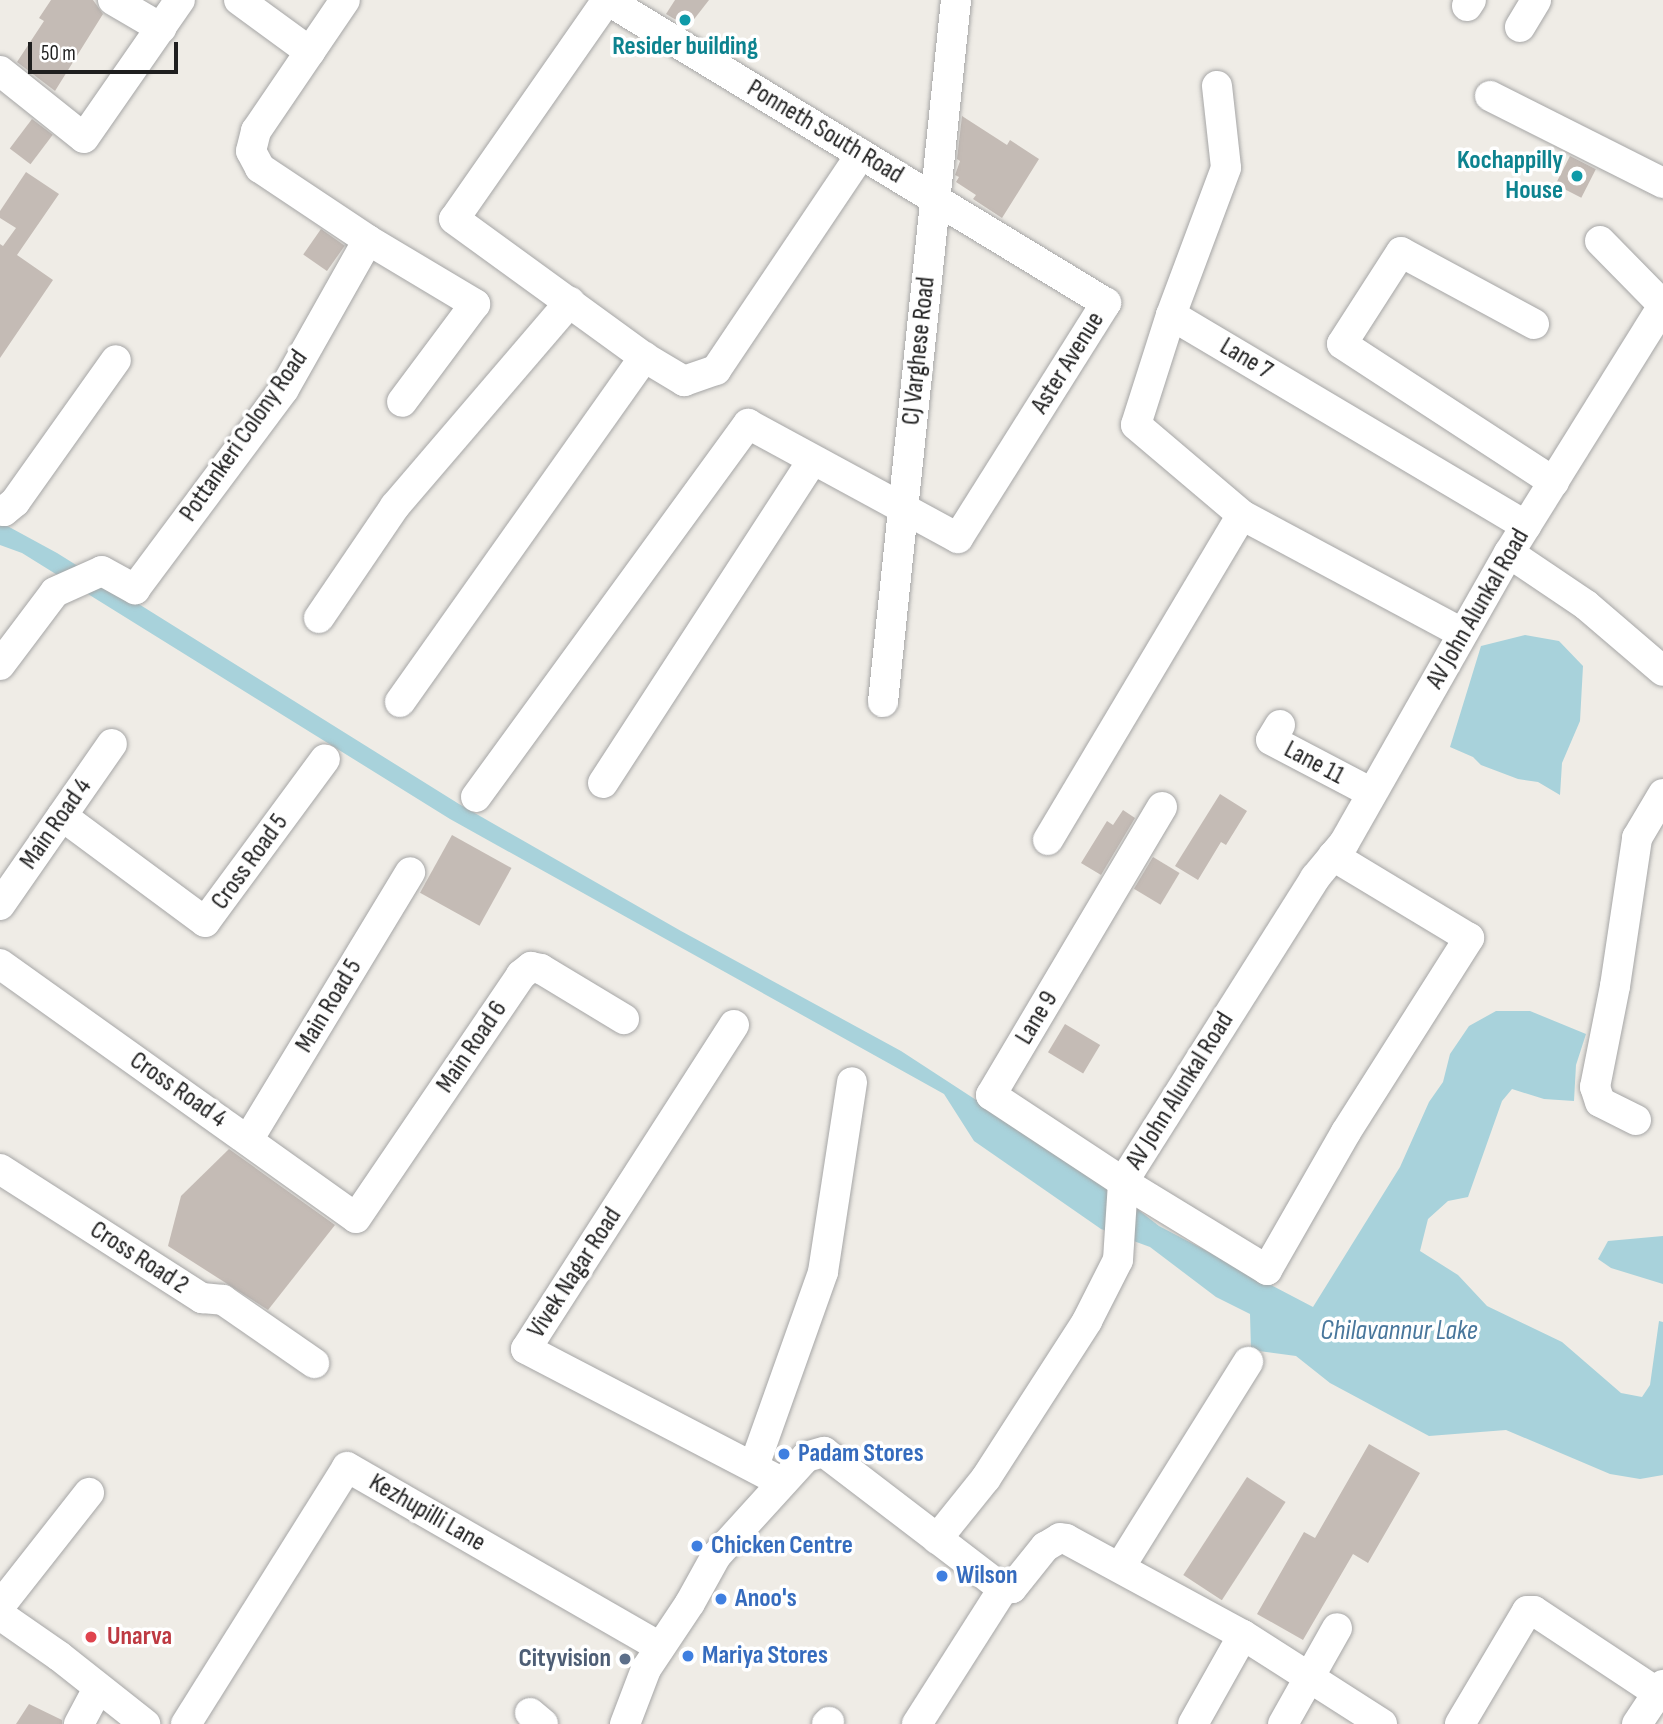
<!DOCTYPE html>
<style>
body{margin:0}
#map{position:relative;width:1663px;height:1724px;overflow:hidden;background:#efece6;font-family:"Sofia Sans Condensed",sans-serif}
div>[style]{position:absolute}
.water>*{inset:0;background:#a8d2db}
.building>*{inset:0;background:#c4bbb5;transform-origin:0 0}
.roads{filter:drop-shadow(0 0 2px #a6a6a6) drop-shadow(0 0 2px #a6a6a6)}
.minor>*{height:30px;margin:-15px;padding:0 15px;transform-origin:15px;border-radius:15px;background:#fff}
.dots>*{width:19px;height:19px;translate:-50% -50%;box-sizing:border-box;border:4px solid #fff;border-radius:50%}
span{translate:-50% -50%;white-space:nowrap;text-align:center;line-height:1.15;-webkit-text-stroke:7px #fff;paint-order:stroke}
.culture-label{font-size:26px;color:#0d838f;font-weight:700}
.right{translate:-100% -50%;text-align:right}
.street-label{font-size:26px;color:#1f1f1f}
.shop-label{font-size:26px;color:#366cbe;font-weight:700}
.left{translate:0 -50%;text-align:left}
.health-label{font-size:26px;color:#be3a42;font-weight:700}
.service-label{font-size:26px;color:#4e5e75;font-weight:700}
.water-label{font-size:28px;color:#49779c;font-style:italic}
.scale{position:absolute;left:28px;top:42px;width:150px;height:32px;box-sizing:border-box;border:4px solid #1f1f1f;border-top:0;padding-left:9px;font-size:21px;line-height:24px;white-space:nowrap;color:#1f1f1f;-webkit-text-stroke:5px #fff;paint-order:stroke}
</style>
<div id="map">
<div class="water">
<div style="clip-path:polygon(0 522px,57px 553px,459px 804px,681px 931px,901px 1051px,1105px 1184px,1159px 1226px,1313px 1307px,1400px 1167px,1429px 1102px,1443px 1082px,1450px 1054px,1469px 1026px,1496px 1011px,1530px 1011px,1586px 1034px,1576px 1065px,1574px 1101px,1544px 1099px,1512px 1089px,1502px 1101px,1468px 1197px,1448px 1201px,1428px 1219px,1420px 1251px,1458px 1275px,1487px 1306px,1562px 1342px,1621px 1393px,1642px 1397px,1650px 1385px,1659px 1321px,1663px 1322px,1663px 1475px,1640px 1479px,1610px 1474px,1506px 1430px,1429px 1436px,1330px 1383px,1296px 1356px,1251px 1350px,1250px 1314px,1216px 1297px,1150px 1247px,1101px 1229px,974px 1141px,944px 1094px,450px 819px,22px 553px,0 545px)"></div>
<div style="clip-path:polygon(1525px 635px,1559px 641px,1583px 666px,1580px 721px,1562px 763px,1560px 795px,1538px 782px,1518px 779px,1481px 765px,1473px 757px,1450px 747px,1481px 646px)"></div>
<div style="clip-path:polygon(1663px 1236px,1663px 1284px,1611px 1268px,1598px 1259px,1608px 1241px)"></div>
</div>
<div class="building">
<div style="clip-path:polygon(51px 0,93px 0,103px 14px,55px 91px,17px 62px,44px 21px,39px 18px)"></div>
<div style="clip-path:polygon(675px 0,709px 0,688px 27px,666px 14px)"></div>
<div style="clip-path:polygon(962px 116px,1007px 145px,1010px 140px,1039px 159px,1002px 218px,973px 199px,976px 195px,956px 182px,959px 177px,955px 175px,960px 161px,957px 159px)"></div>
<div style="left:32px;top:119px;width:26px;height:37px;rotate:37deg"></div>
<div style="left:1570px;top:156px;width:29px;height:32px;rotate:27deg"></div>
<div style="clip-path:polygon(26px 172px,59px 194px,17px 255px,53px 280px,0 358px,0 244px,3px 246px,16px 228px,0 218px,0 211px)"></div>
<div style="left:321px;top:229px;width:29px;height:31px;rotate:35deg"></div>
<div style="clip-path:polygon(1220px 794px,1247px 811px,1226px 845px,1221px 842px,1198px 880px,1175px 866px)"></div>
<div style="clip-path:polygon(1123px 810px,1135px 818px,1101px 875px,1081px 863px,1107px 821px,1113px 825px)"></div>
<div style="left:452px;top:835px;width:68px;height:66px;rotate:29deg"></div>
<div style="left:1153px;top:857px;width:31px;height:37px;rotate:31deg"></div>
<div style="left:1065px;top:1024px;width:41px;height:33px;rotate:31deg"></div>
<div style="clip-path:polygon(229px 1149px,335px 1225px,268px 1310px,168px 1246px,181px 1196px)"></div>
<div style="clip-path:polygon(1369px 1444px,1420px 1473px,1368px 1563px,1353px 1554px,1303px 1640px,1257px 1614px,1304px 1532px,1315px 1538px)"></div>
<div style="left:1247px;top:1477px;width:46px;height:117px;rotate:33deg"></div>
<div style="clip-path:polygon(29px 1704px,62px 1720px,62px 1724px,16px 1724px)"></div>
</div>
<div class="roads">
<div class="minor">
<div style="left:113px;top:0;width:56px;rotate:30.3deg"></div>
<div style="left:239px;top:0;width:88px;rotate:36.2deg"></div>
<div style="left:607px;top:0;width:267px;rotate:124.9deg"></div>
<div style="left:454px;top:219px;width:235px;rotate:36deg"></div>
<div style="left:644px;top:357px;width:47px;rotate:31deg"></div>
<div style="left:684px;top:381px;width:34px;rotate:-19deg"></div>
<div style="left:716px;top:370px;width:260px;rotate:-56.1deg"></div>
<div style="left:1467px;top:6px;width:7px;rotate:-56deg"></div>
<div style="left:1520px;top:27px;width:31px;rotate:-59deg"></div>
<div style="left:0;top:71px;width:107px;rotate:38.6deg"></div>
<div style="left:84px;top:138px;width:168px;rotate:-55.2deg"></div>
<div style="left:1217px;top:86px;width:82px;rotate:83.7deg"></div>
<div style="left:1226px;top:168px;width:157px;rotate:110.5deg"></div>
<div style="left:1171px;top:315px;width:413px;rotate:30.7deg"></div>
<div style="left:1490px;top:96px;width:194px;rotate:26.7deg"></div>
<div style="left:368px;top:240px;width:125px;rotate:30.9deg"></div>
<div style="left:475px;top:304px;width:122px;rotate:126.7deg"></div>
<div style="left:1600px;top:241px;width:90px;rotate:45.5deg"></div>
<div style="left:1171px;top:315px;width:115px;rotate:107.7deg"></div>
<div style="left:1136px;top:425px;width:139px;rotate:40.3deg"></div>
<div style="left:1534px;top:324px;width:151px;rotate:-151.6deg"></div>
<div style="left:1401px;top:252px;width:109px;rotate:122.7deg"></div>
<div style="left:1342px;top:344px;width:253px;rotate:33.1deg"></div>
<div style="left:0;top:510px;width:4px;rotate:14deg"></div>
<div style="left:4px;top:511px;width:14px;rotate:-39deg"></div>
<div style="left:15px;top:502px;width:174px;rotate:-54.6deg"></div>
<div style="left:1509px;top:553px;width:93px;rotate:34deg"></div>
<div style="left:1586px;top:605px;width:101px;rotate:40.6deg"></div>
<div style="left:319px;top:618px;width:135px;rotate:-55.8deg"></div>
<div style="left:395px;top:506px;width:269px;rotate:-49.4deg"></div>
<div style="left:0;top:665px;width:91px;rotate:-53deg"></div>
<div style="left:55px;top:592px;width:51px;rotate:-24.1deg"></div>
<div style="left:102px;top:571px;width:38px;rotate:29deg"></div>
<div style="left:135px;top:589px;width:249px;rotate:-53.3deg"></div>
<div style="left:284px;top:389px;width:171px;rotate:-60.6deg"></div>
<div style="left:368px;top:240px;width:130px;rotate:-146.3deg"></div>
<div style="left:260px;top:168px;width:19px;rotate:-118deg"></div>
<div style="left:251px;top:151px;width:21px;rotate:-76deg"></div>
<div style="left:256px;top:131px;width:158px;rotate:-55.8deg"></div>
<div style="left:400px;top:702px;width:423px;rotate:-54.7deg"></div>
<div style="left:883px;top:702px;width:706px;rotate:-84.06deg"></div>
<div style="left:1280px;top:725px;width:17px;rotate:121deg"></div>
<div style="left:1271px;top:740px;width:114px;rotate:27.7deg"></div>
<div style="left:603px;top:783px;width:384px;rotate:-57deg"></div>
<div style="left:476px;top:797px;width:462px;rotate:-53.9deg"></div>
<div style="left:748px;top:424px;width:239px;rotate:28.5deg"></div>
<div style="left:958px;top:538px;width:278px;rotate:-57.8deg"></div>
<div style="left:1106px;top:303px;width:584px;rotate:-148.73deg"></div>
<div style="left:1162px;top:807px;width:335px;rotate:120.7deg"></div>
<div style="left:991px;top:1095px;width:158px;rotate:33.4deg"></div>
<div style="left:1123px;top:1182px;width:169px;rotate:31.4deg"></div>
<div style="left:1267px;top:1270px;width:159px;rotate:-60.2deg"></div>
<div style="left:1346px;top:1132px;width:230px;rotate:-57.6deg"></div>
<div style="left:1469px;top:938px;width:159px;rotate:-148.9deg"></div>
<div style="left:62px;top:816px;width:178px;rotate:36.5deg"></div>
<div style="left:205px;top:922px;width:202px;rotate:-53.6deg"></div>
<div style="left:1048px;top:840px;width:378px;rotate:-59.2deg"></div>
<div style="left:1242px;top:515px;width:250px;rotate:28.2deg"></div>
<div style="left:0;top:905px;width:196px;rotate:-55.2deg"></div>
<div style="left:0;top:964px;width:437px;rotate:35.5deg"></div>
<div style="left:356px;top:1218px;width:294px;rotate:-55.8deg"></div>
<div style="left:521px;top:975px;width:13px;rotate:-39deg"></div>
<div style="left:531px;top:967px;width:10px;rotate:11deg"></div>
<div style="left:541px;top:969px;width:97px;rotate:31.1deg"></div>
<div style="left:734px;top:1025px;width:385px;rotate:122.7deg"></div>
<div style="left:526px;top:1349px;width:288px;rotate:27.5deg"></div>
<div style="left:1636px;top:1120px;width:40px;rotate:-153.4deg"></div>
<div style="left:1600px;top:1102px;width:16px;rotate:-108deg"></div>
<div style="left:1595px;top:1087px;width:103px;rotate:-78.8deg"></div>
<div style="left:1615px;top:986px;width:150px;rotate:-81.5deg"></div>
<div style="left:1637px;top:838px;width:51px;rotate:-59.4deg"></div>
<div style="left:248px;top:1140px;width:313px;rotate:-58.8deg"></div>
<div style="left:0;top:1169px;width:240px;rotate:32.6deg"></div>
<div style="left:202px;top:1298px;width:21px;rotate:5deg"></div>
<div style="left:223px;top:1300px;width:111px;rotate:34.7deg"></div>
<div style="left:754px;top:1466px;width:206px;rotate:-70.4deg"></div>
<div style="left:823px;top:1272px;width:192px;rotate:-81.3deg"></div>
<div style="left:937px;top:1539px;width:78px;rotate:-51.2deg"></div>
<div style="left:986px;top:1478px;width:187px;rotate:-57.2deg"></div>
<div style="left:1087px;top:1321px;width:68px;rotate:-63.1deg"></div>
<div style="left:1118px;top:1260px;width:78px;rotate:-86.3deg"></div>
<div style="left:1123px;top:1182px;width:360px;rotate:-57.7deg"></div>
<div style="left:1315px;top:878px;width:45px;rotate:-50.4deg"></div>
<div style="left:1344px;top:843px;width:334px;rotate:-60.4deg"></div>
<div style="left:1509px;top:553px;width:291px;rotate:-58.1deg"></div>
<div style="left:1120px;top:1567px;width:242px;rotate:-58deg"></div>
<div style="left:0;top:1606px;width:144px;rotate:-51.8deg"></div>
<div style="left:0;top:1615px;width:72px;rotate:34.8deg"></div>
<div style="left:59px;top:1656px;width:110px;rotate:38.3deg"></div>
<div style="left:1243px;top:1635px;width:165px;rotate:32.6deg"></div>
<div style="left:530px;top:1713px;width:17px;rotate:40deg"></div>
<div style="left:79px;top:1724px;width:40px;rotate:-62deg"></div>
<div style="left:186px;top:1724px;width:303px;rotate:-57.9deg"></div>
<div style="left:347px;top:1467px;width:361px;rotate:29.9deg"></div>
<div style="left:625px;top:1724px;width:59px;rotate:-69.1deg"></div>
<div style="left:646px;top:1669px;width:79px;rotate:-56.3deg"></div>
<div style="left:690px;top:1603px;width:54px;rotate:-61deg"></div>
<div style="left:716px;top:1556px;width:134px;rotate:-47.7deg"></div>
<div style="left:806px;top:1457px;width:19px;rotate:-16deg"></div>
<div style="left:824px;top:1452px;width:225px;rotate:37.4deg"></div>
<div style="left:1003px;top:1589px;width:9px;rotate:-6deg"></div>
<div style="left:1012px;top:1588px;width:53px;rotate:-51.2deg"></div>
<div style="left:1045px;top:1547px;width:17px;rotate:-31deg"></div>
<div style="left:1060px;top:1538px;width:6px;rotate:9deg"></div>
<div style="left:1066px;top:1539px;width:201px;rotate:28.5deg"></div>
<div style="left:1243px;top:1635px;width:102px;rotate:119.3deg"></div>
<div style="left:827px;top:1724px;width:3px;rotate:-45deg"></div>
<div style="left:917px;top:1724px;width:160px;rotate:-57.5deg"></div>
<div style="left:1283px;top:1724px;width:110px;rotate:-60.6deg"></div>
<div style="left:1460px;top:1724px;width:131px;rotate:-59.3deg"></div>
<div style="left:1527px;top:1611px;width:7px"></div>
<div style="left:1534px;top:1611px;width:149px;rotate:33.5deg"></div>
<div style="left:1637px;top:1724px;width:47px;rotate:-56.3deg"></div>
</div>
</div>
<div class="dots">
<div style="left:685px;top:20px;background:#0f9aa8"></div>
<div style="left:1577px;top:176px;background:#0f9aa8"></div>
<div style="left:784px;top:1454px;background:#3f7fe0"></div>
<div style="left:697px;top:1546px;background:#3f7fe0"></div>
<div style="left:942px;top:1576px;background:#3f7fe0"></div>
<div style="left:721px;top:1599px;background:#3f7fe0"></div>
<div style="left:91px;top:1637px;background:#e0444e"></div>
<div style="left:688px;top:1656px;background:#3f7fe0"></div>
<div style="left:625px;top:1659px;background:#5c6f8a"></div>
</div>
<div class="culture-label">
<span style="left:685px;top:47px">Resider building</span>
<span class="right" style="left:1563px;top:176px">Kochappilly<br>House</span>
</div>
<div class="street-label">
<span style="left:825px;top:132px;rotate:31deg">Ponneth South Road</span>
<span style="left:919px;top:351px;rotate:-84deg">CJ Varghese Road</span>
<span style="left:1246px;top:359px;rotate:31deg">Lane 7</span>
<span style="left:1068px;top:363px;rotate:-58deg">Aster Avenue</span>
<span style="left:244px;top:436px;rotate:-55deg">Pottankeri Colony Road</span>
<span style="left:1478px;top:609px;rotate:-60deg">AV John Alunkal Road</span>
<span style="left:1314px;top:763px;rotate:28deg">Lane 11</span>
<span style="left:56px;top:824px;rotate:-55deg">Main Road 4</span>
<span style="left:250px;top:862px;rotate:-54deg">Cross Road 5</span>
<span style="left:329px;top:1006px;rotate:-59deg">Main Road 5</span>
<span style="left:1037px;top:1018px;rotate:-59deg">Lane 9</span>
<span style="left:472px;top:1047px;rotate:-56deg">Main Road 6</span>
<span style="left:178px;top:1090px;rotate:35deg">Cross Road 4</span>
<span style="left:1180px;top:1091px;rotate:-58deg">AV John Alunkal Road</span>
<span style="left:139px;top:1258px;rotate:33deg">Cross Road 2</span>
<span style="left:575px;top:1273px;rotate:-57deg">Vivek Nagar Road</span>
<span style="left:427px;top:1513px;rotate:30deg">Kezhupilli Lane</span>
</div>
<div class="shop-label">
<span class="left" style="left:798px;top:1454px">Padam Stores</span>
<span class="left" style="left:711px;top:1546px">Chicken Centre</span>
<span class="left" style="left:956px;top:1576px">Wilson</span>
<span class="left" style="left:735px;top:1599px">Anoo's</span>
<span class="left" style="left:702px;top:1656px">Mariya Stores</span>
</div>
<div class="health-label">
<span class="left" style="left:107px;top:1637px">Unarva</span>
</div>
<div class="service-label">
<span class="right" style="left:611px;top:1659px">Cityvision</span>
</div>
<div class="water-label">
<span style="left:1399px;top:1331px">Chilavannur Lake</span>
</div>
<div class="scale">50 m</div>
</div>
